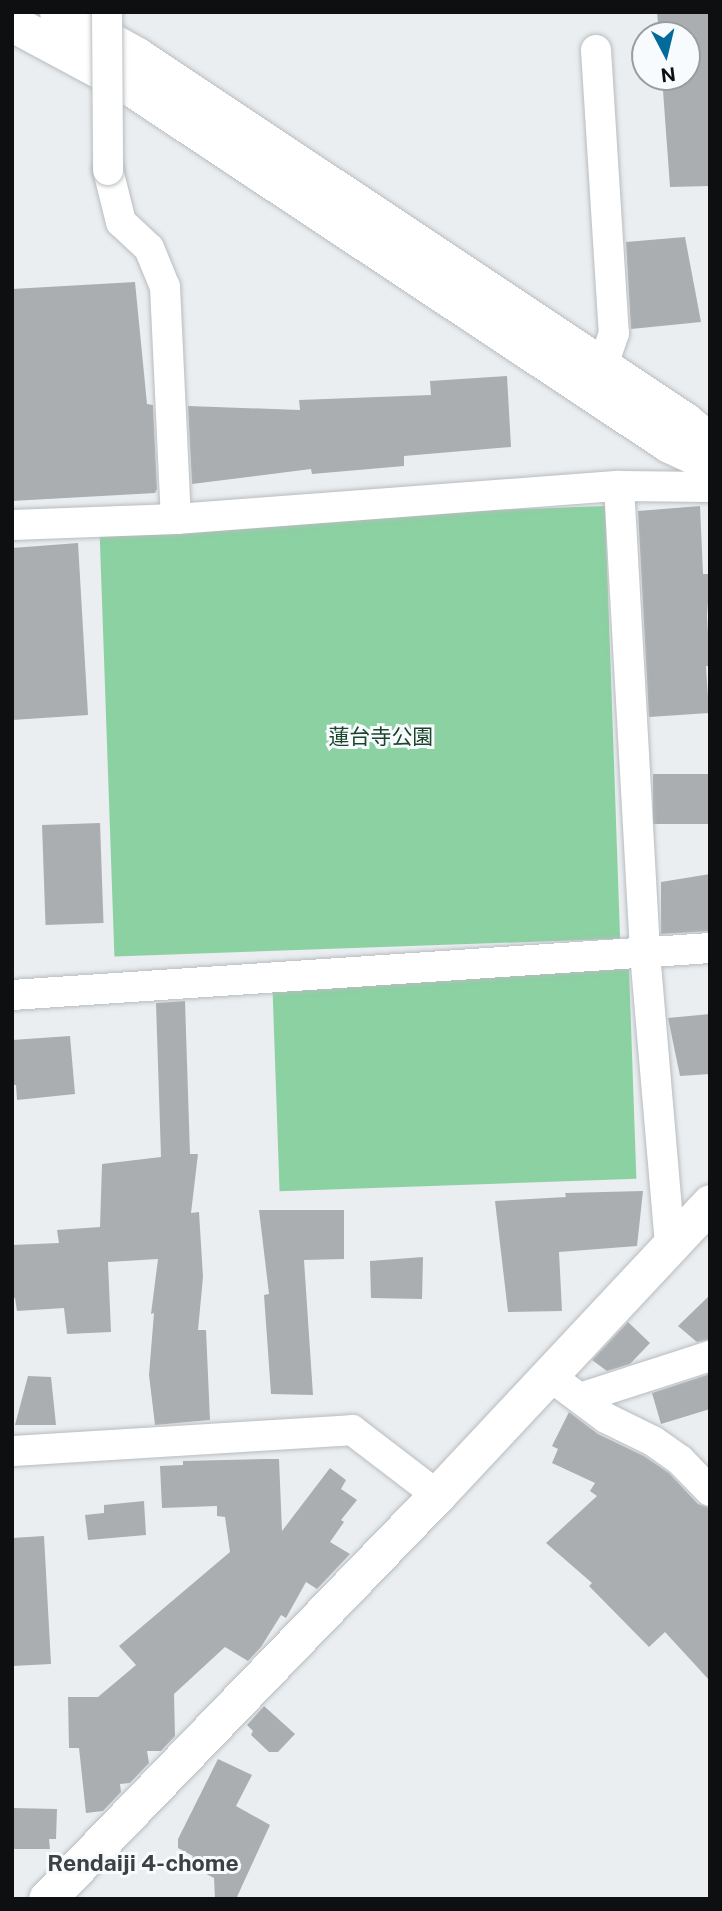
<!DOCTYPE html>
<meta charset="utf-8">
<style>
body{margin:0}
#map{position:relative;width:722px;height:1911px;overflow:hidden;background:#eaeef1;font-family:"Public Sans","Noto Sans JP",sans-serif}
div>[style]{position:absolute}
.green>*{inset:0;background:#8bd1a2;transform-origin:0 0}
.building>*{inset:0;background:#aaaeb1;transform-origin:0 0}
.roads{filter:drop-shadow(0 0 2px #b8bcbf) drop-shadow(0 0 2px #b8bcbf)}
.minor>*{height:30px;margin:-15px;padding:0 15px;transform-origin:15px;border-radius:15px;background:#fff}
.tertiary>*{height:37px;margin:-18.5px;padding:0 18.5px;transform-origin:18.5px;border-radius:18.5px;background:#fff}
.bridges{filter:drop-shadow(0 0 2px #b8bcbf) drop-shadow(0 0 2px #b8bcbf)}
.minor-bridge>*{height:30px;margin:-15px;padding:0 15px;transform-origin:15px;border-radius:15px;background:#fff}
span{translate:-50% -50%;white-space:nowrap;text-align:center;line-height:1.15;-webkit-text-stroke:6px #f7fbfe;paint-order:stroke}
.park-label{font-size:21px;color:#1b442b}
.neighbourhood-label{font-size:23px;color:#3e4144;font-weight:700}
.frame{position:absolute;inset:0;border:14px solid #0e0f10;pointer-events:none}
.north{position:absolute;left:631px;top:21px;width:70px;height:70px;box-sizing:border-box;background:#f7fbfe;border:2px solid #9a9d9f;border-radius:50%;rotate:173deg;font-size:19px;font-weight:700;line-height:28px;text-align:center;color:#0e0f10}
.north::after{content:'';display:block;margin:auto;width:24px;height:32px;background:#026b99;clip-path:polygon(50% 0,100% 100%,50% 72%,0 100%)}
</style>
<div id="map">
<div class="green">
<div style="left:605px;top:506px;width:433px;height:506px;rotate:88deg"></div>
<div style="left:629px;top:968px;width:211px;height:357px;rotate:88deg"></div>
</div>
<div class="building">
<div style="clip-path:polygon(657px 12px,710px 12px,710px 186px,670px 187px,662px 77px,687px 77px,687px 35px,659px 35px)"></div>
<div style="clip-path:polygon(685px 237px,701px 322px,631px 329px,626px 242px)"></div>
<div style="clip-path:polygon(135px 282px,147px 404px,153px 405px,157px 489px,155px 493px,12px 501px,12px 289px)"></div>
<div style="clip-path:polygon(507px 376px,511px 447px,404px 456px,404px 466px,312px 474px,311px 469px,192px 484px,188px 406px,300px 410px,299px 400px,431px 395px,430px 381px)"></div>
<div style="clip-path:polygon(700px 506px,703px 574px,710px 574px,707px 616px,710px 666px,706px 666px,709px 713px,649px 717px,638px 511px)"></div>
<div style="clip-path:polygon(78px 543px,88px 715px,12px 720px,12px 548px)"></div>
<div style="left:710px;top:774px;width:50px;height:57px;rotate:90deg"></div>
<div style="left:100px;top:823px;width:100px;height:58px;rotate:88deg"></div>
<div style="clip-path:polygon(710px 874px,710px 931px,661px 934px,661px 882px)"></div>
<div style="clip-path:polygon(185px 1001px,190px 1154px,198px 1154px,191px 1213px,199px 1212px,203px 1277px,198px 1330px,206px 1330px,210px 1420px,155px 1425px,149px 1375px,154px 1313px,151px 1314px,158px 1259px,108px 1262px,111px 1332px,67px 1334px,64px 1308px,17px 1311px,15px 1298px,12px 1298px,12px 1245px,59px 1243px,57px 1230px,100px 1227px,102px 1164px,161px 1157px,156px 1003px)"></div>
<div style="clip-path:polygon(710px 1014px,710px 1074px,680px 1076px,668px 1018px)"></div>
<div style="clip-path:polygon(70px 1036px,75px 1094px,17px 1100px,16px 1085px,12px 1085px,12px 1040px)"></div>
<div style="clip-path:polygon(643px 1191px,637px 1246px,559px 1252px,562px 1311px,508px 1312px,495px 1201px,566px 1197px,565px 1193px)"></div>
<div style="clip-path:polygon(259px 1210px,344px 1210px,344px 1259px,304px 1260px,313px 1395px,271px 1394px,264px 1295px,269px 1294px)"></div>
<div style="clip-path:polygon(423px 1257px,422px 1299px,371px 1298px,370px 1261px)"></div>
<div style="clip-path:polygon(710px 1295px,710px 1339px,697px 1342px,678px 1326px)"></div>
<div style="clip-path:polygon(628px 1322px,650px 1343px,630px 1364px,607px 1371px,592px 1360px)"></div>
<div style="clip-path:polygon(710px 1374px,710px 1409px,661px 1424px,652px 1393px)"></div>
<div style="clip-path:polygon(28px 1376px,51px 1377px,56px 1425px,15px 1425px)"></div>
<div style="clip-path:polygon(569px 1412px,598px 1434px,644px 1456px,669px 1473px,698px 1504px,710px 1508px,710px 1681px,665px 1632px,649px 1647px,589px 1586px,592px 1583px,546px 1543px,597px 1496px,590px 1491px,595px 1483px,552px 1463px,558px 1449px,552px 1446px)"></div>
<div style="clip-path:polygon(264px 1459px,279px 1459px,282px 1531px,330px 1468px,346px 1480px,341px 1489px,357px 1500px,341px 1520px,344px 1522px,330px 1542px,350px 1554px,317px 1589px,306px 1582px,286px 1618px,281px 1615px,261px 1647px,248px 1661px,225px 1647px,174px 1694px,175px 1736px,161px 1751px,147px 1751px,149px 1763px,130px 1783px,120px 1784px,121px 1792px,103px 1811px,86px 1813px,79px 1748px,69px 1748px,68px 1697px,98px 1697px,136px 1665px,119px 1646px,230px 1552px,225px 1517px,217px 1516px,217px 1506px,162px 1508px,160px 1466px,183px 1465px,183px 1461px)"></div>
<div style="clip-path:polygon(144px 1501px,146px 1535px,88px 1540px,85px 1515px,104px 1513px,104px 1505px)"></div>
<div style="clip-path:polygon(44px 1536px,51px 1664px,12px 1666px,12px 1538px)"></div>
<div style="clip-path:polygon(264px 1706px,295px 1734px,278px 1752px,269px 1752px,251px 1735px,253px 1731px,247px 1725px)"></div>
<div style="clip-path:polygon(218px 1759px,252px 1775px,236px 1806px,270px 1825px,236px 1899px,215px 1899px,214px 1878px,189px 1865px,193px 1856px,178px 1848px,178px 1839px)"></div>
<div style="clip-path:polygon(12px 1808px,57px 1809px,56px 1839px,49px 1839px,50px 1849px,12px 1849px)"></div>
</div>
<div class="roads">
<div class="minor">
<div style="left:596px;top:50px;width:284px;rotate:86.4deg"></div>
<div style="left:614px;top:333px;width:34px;rotate:109deg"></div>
<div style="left:108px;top:170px;width:54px;rotate:76deg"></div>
<div style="left:121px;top:222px;width:38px;rotate:43deg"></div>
<div style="left:149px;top:248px;width:42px;rotate:67.7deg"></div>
<div style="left:165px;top:287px;width:232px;rotate:87.3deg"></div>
<div style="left:619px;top:486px;width:468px;rotate:86.8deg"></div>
<div style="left:645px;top:953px;width:291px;rotate:85.1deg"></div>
<div style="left:12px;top:525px;width:164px;rotate:-2.1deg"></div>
<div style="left:176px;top:519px;width:444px;rotate:-4.3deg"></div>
<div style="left:619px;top:486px;width:91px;rotate:0.6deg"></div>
<div style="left:12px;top:995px;width:700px;rotate:-3.85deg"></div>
<div style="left:547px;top:1374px;width:74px;rotate:36.7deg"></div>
<div style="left:606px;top:1418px;width:52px;rotate:26.1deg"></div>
<div style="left:653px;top:1441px;width:33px;rotate:35deg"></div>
<div style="left:680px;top:1460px;width:43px;rotate:45.9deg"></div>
<div style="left:580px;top:1398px;width:137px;rotate:-17.9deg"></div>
<div style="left:12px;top:1451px;width:341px;rotate:-3.5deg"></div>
<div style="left:352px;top:1430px;width:107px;rotate:37.4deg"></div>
</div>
<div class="tertiary">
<div style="left:58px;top:12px;width:90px;rotate:29.1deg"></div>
<div style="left:137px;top:56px;width:658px;rotate:33.67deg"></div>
<div style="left:685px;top:421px;width:33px;rotate:40deg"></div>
<div style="left:12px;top:23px;width:129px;rotate:28.2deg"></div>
<div style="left:126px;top:84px;width:651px;rotate:33.54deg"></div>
<div style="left:669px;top:444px;width:45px;rotate:24.9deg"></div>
<div style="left:47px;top:1899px;width:562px;rotate:-46.01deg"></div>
<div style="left:437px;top:1495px;width:400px;rotate:-46.9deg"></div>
</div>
</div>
<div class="bridges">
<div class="minor-bridge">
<div style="left:107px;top:12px;width:158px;rotate:89.6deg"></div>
</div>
</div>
<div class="park-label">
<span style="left:381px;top:737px">蓮台寺公園</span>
</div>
<div class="neighbourhood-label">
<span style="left:143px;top:1863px">Rendaiji 4-chome</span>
</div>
<div class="frame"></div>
<div class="north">N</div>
</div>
